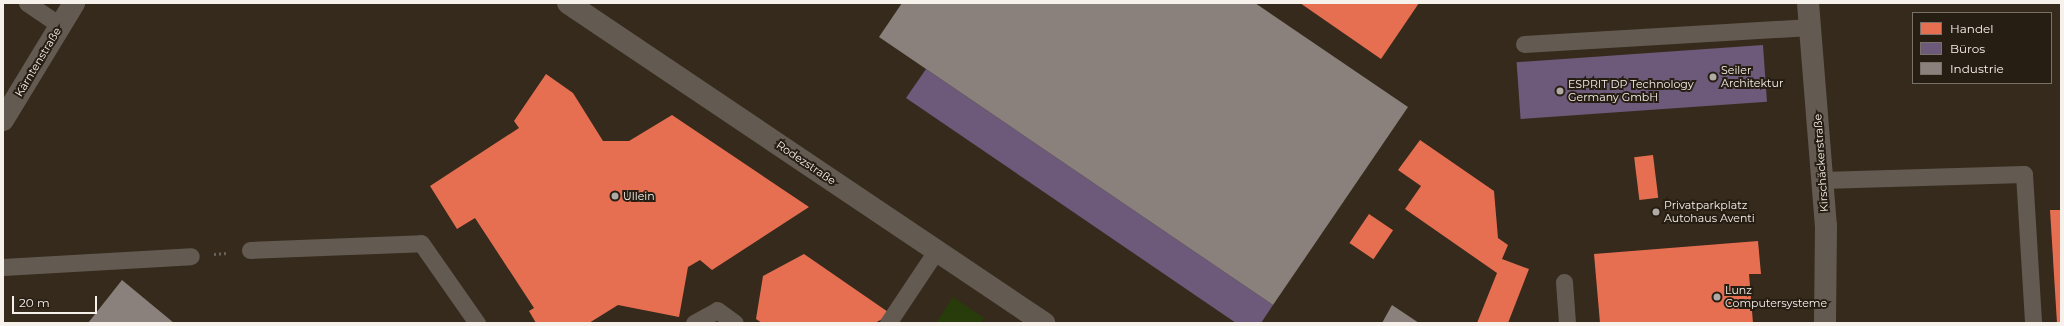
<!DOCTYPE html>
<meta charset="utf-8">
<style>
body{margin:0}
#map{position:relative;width:2064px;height:326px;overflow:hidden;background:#2b2621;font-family:Montserrat,sans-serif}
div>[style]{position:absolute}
.built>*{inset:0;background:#362a1c}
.green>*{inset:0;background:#283c0b}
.shops>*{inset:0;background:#e76f51;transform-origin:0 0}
.offices>*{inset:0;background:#6d597a;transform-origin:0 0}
.industry>*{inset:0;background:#8a817c}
.path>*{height:2.5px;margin-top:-1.25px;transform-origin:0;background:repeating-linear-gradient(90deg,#67625a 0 2px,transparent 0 5px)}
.service>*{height:17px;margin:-8.5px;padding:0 8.5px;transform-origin:8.5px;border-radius:8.5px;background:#635b51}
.minor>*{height:22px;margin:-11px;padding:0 11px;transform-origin:11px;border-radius:11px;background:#635b51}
.dots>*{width:11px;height:11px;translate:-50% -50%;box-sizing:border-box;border:2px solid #261d13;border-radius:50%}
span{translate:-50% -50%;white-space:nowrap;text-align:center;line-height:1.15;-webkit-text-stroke:4px #261d13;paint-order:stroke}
.street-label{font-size:11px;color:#f7f1eb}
.poi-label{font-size:11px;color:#f7f1eb}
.left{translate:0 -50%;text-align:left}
.frame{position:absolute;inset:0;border:4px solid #f7f1eb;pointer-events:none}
.legend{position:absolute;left:1912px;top:12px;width:140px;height:72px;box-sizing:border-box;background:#261d13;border:1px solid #7a7269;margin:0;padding:5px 7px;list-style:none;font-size:12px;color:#f7f1eb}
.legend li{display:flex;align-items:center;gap:8px;height:20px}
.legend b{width:20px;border:1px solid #7a7269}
.scale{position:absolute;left:12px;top:296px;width:85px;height:18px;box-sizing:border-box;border:2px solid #f7f1eb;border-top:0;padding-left:5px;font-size:12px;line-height:14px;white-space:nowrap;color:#f7f1eb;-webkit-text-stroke:3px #261d13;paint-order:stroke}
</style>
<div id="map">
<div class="built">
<div style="clip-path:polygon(evenodd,3px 3px,2061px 3px,2061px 323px,3px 323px,3px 3px,1913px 13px,2051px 13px,2051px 83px,1913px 83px,1913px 13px)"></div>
</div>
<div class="green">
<div style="clip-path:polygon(953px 297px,984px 318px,981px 323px,936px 323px)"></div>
</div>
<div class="shops">
<div style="clip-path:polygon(1300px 3px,1419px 3px,1381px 59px)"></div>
<div style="clip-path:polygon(546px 74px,573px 93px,603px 141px,629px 141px,672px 115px,809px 207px,712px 270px,700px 260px,688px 267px,679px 317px,618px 305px,589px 323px,536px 323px,529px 311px,534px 308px,475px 218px,457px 229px,430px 186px,519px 128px,514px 121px)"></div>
<div style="clip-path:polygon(1420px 140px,1494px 191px,1498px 238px,1508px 245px,1502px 259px,1529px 269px,1508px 323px,1477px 323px,1497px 273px,1405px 209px,1421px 186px,1398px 170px)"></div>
<div style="left:1653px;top:155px;width:43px;height:19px;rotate:83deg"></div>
<div style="clip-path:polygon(2050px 210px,2061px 210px,2061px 323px,2057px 323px)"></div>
<div style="left:1369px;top:214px;width:29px;height:35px;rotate:34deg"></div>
<div style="clip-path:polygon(1758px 241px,1761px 274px,1749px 274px,1753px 323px,1600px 323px,1594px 254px)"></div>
<div style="clip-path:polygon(804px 254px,891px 314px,875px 323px,762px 323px,756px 319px,763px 276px)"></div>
</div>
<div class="offices">
<div style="left:1763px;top:45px;width:57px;height:247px;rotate:86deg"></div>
<div style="clip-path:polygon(926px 69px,1273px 305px,1261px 323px,1236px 323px,906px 98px)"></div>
</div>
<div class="industry">
<div style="clip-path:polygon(902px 3px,1255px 3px,1408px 107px,1273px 305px,879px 37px)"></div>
<div style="clip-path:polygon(122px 280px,174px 323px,88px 323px)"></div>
<div style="clip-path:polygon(1392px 305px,1419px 323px,1382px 323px)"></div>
</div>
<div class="path">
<div style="left:214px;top:254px;width:13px;rotate:-4deg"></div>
</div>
<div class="service">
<div style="left:27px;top:3px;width:40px;rotate:34deg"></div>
<div style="left:1524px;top:44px;width:287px;rotate:-3.4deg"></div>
<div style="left:1822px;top:180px;width:202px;rotate:-1.7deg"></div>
<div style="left:2024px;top:174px;width:149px;rotate:86.5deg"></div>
<div style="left:250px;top:250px;width:171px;rotate:-2.3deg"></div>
<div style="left:421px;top:243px;width:98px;rotate:55deg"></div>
<div style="left:3px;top:267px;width:188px;rotate:-3.3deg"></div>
<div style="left:1564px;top:282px;width:41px;rotate:85.8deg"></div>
<div style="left:694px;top:323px;width:26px;rotate:-29deg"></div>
<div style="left:717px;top:310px;width:22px;rotate:36deg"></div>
<div style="left:888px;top:323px;width:87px;rotate:-56.3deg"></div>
</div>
<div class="minor">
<div style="left:568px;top:3px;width:574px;rotate:33.91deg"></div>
<div style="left:1808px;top:3px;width:224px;rotate:85.4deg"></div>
<div style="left:1826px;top:226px;width:97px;rotate:90.6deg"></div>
<div style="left:3px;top:120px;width:137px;rotate:-58.7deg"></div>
</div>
<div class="dots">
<div style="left:1713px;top:77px;background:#b0aaa4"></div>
<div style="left:1560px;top:91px;background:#b0aaa4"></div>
<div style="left:615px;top:196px;background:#b0aaa4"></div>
<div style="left:1656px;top:212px;background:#b0aaa4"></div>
<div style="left:1717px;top:297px;background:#b0aaa4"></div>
</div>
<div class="street-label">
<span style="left:38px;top:62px;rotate:-59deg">Kärntenstraße</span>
<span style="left:806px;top:163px;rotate:34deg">Rodezstraße</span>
<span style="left:1821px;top:163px;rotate:-94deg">Kirschäckerstraße</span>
</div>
<div class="poi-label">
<span class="left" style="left:1721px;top:77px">Seiler<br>Architektur</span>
<span class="left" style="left:1568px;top:91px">ESPRIT DP Technology<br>Germany GmbH</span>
<span class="left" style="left:623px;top:196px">Ullein</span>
<span class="left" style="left:1664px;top:212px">Privatparkplatz<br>Autohaus Aventi</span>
<span class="left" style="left:1725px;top:297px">Lunz<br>Computersysteme</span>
</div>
<div class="frame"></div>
<ul class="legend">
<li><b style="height:11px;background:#e76f51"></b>Handel</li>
<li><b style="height:11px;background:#6d597a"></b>Büros</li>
<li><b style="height:11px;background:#8a817c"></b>Industrie</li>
</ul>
<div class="scale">20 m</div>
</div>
